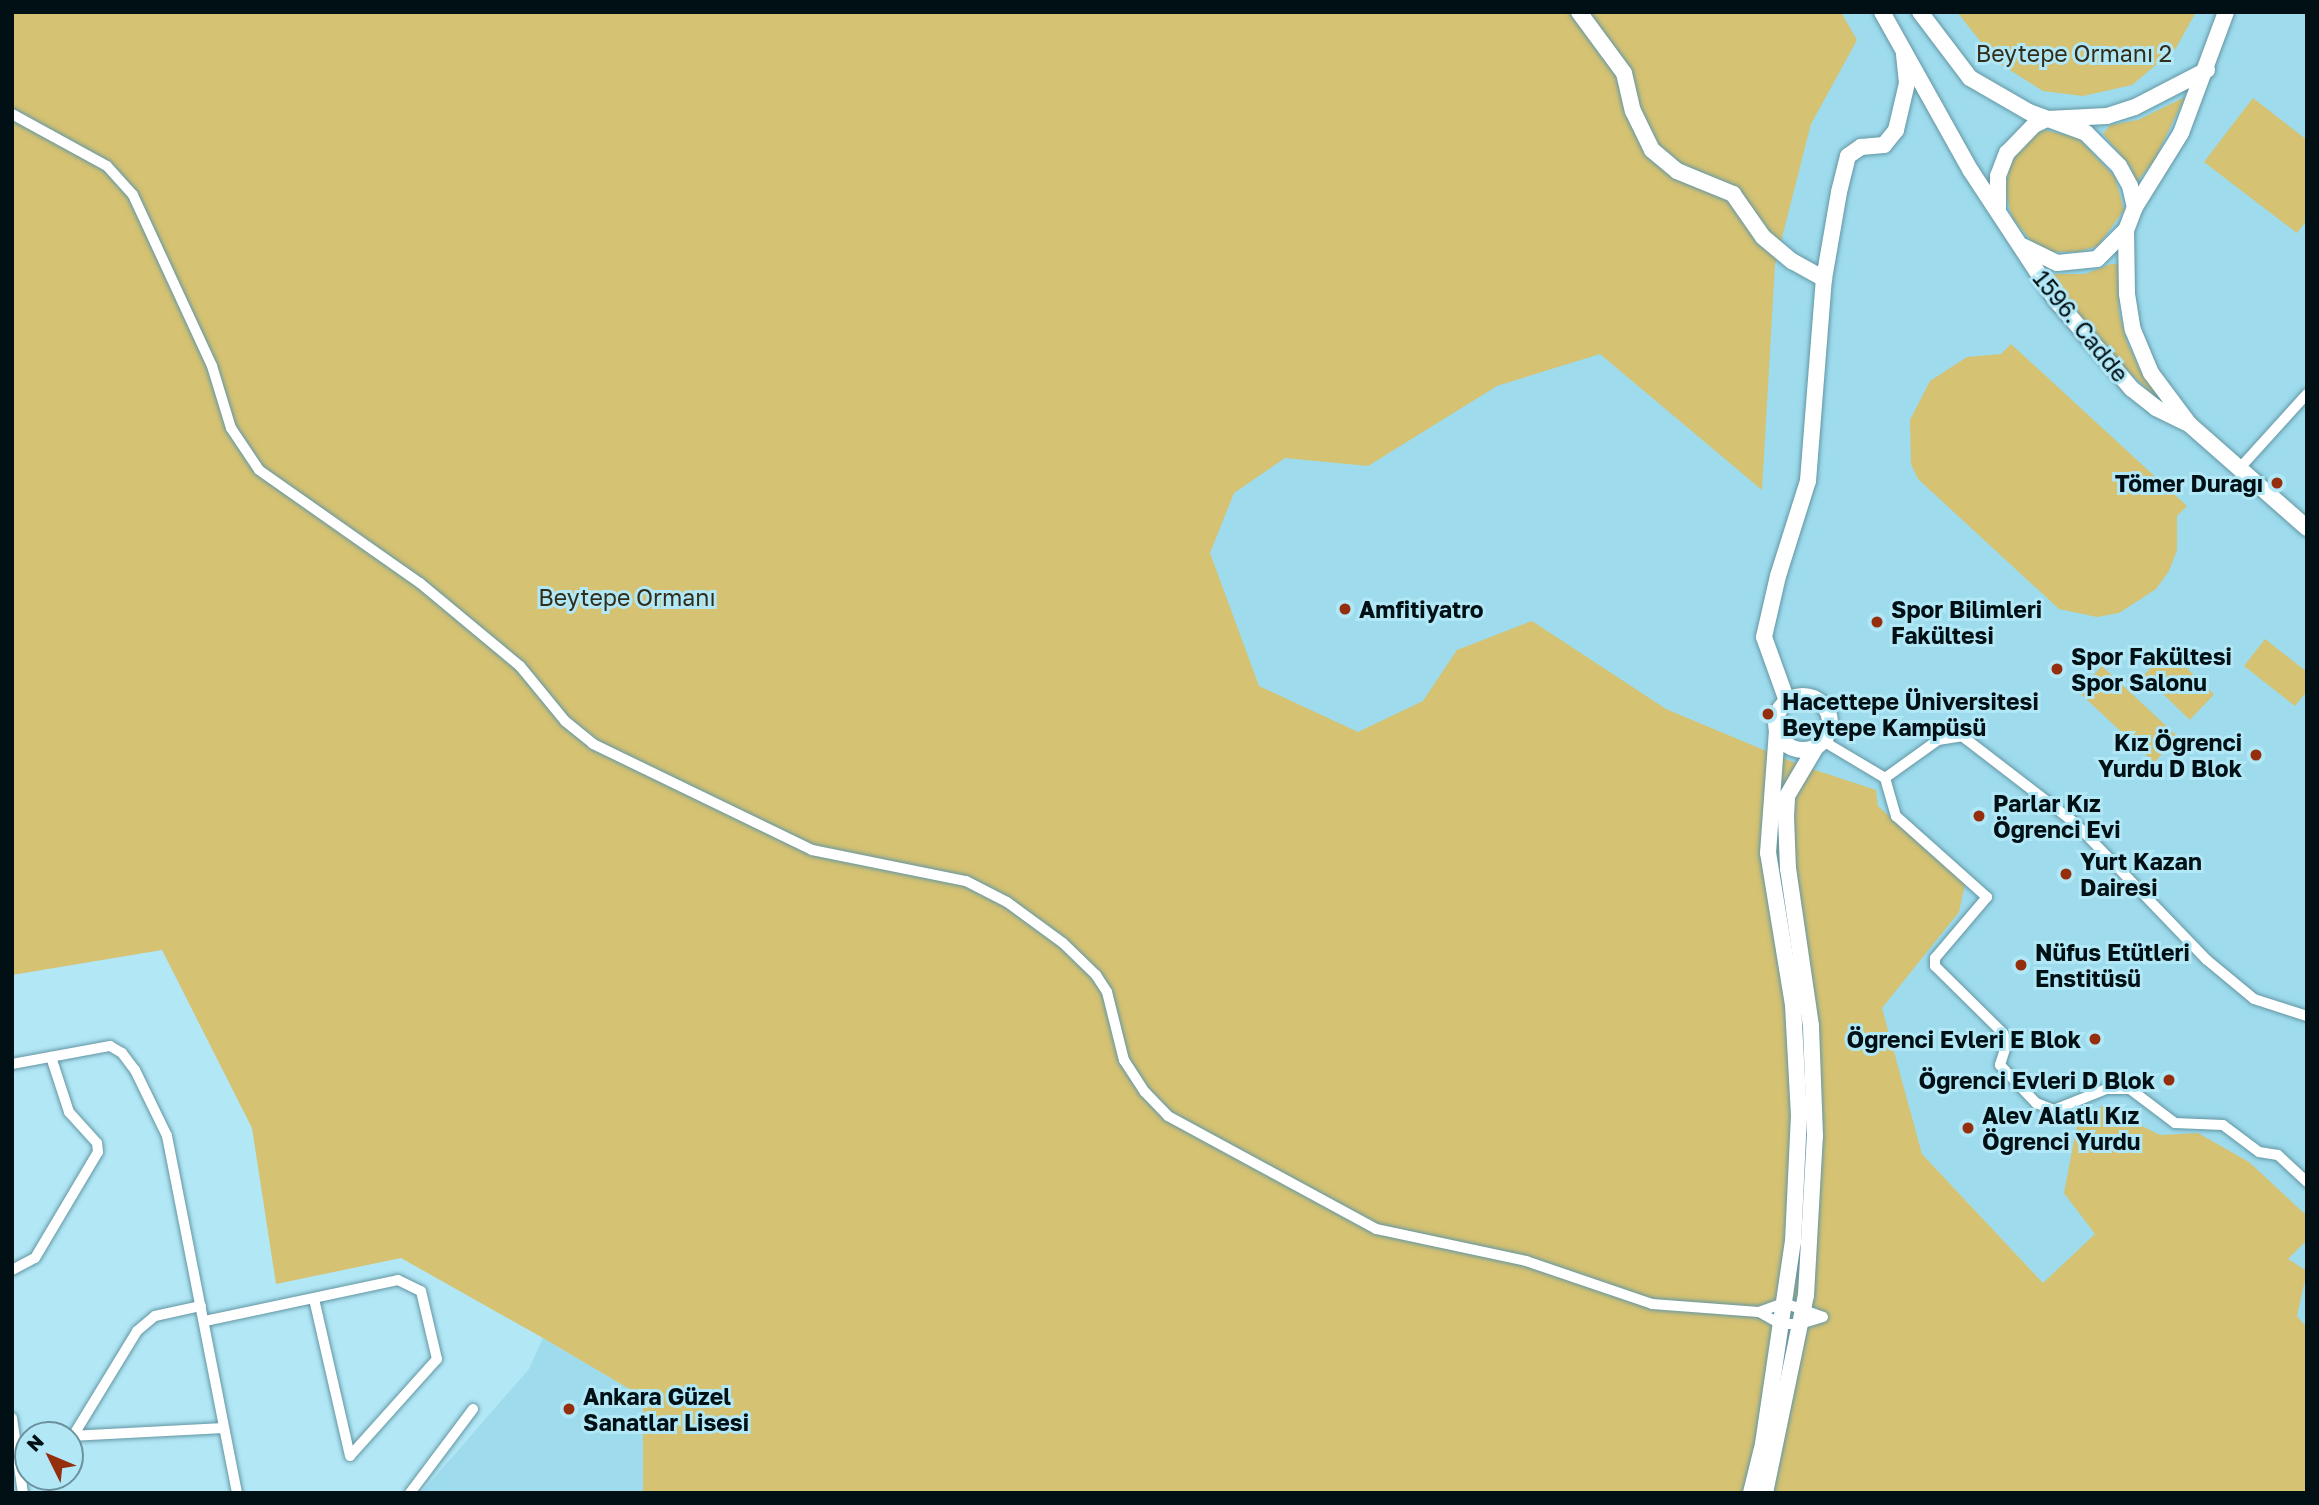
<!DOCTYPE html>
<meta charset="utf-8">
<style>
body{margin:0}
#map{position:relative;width:2319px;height:1505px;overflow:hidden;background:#b2e7f6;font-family:"Golos Text",sans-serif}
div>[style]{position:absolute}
.built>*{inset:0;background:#9ddbed}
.green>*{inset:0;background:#d5c272;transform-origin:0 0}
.roads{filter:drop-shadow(0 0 2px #6396a3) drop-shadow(0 0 2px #6396a3)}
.street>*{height:10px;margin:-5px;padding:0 5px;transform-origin:5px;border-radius:5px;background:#fff}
.secondary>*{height:16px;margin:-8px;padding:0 8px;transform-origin:8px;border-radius:8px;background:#fff}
.secondary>.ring{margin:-8px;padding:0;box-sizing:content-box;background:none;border:16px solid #fff;border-radius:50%}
.dots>*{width:19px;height:19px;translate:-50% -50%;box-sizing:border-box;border:4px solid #b2e7f6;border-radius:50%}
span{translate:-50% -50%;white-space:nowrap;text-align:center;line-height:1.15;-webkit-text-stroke:6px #b2e7f6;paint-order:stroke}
.park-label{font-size:23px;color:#322d18}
.street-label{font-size:23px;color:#001015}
.poi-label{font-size:23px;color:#001015;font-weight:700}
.right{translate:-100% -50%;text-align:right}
.left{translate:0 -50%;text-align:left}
.frame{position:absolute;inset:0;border:14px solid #001015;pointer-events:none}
.north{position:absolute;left:14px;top:1421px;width:70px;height:70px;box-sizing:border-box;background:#b2e7f6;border:2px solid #6b919c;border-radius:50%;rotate:313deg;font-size:19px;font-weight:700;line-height:28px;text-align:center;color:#001015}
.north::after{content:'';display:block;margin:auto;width:24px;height:32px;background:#952e0c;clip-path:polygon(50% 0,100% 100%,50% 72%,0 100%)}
</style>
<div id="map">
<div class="built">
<div style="clip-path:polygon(1358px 12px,2307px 12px,2307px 1435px,2043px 1283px,1922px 1154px,1286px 793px,1171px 635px)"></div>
<div style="clip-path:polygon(543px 1338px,643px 1397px,643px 1493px,421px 1493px,529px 1369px)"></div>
</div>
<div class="green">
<div style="clip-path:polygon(12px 12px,1841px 12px,1857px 40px,1811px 124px,1775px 265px,1762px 490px,1600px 354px,1497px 386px,1368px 466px,1285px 458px,1234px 493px,1210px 553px,1259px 686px,1358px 732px,1423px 701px,1457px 650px,1532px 621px,1666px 709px,1800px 765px,1876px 790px,1878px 806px,1965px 884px,1959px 912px,1882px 1008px,1922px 1154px,2043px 1283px,2095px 1234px,2064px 1193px,2078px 1120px,2102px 1106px,2160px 1135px,2198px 1133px,2249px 1162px,2307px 1216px,2307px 1240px,2288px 1259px,2307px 1271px,2297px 1316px,2307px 1328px,2307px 1493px,643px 1493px,643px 1397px,543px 1338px,401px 1258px,276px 1284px,252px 1128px,162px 950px,12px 975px)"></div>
<div style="clip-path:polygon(1957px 12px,2196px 12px,2176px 48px,2132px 85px,2083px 96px,2043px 91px,1997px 62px)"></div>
<div style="clip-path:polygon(2185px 97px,2154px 161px,2136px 183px,2131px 167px,2103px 134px,2110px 125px,2138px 120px)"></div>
<div style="clip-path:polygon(2253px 98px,2307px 140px,2307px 220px,2297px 233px,2204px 162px)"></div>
<div style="clip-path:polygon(2045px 130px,2078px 138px,2115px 177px,2124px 210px,2098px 246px,2078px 252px,2052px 252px,2030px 240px,2012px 217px,2005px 190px,2011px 159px,2031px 135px)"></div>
<div style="clip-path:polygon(2111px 264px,2118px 264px,2119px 313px,2127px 342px,2141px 372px,2161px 397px,2158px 399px,2115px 359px,2046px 274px,2085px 274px)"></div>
<div style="clip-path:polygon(2011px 344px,2187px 506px,2177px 516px,2177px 550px,2169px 571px,2156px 589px,2119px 613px,2097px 617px,2059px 609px,1918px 479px,1911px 464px,1910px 420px,1930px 381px,1967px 357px,2001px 354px)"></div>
<div style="clip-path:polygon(2265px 639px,2307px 672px,2307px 691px,2295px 706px,2244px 666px)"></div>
<div style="left:2168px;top:650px;width:64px;height:35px;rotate:44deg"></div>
<div style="left:2102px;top:666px;width:104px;height:35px;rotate:43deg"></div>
</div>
<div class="roads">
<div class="street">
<div style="left:12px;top:114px;width:108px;rotate:28.7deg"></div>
<div style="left:107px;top:166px;width:39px;rotate:48deg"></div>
<div style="left:133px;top:195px;width:188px;rotate:65.2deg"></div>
<div style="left:212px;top:366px;width:65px;rotate:73deg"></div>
<div style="left:231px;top:428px;width:50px;rotate:56.3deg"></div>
<div style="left:259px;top:470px;width:197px;rotate:35.1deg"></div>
<div style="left:420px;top:583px;width:130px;rotate:39.7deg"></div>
<div style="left:520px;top:666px;width:71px;rotate:50.7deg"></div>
<div style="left:565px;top:721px;width:36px;rotate:39deg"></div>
<div style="left:593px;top:744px;width:243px;rotate:25.8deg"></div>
<div style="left:812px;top:850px;width:157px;rotate:11.4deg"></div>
<div style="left:966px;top:881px;width:46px;rotate:27.1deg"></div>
<div style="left:1007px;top:902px;width:69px;rotate:36.2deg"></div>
<div style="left:1063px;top:943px;width:46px;rotate:44.1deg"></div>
<div style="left:1096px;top:975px;width:20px;rotate:57deg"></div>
<div style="left:1107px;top:992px;width:70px;rotate:76deg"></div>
<div style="left:1124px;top:1060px;width:38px;rotate:57deg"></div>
<div style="left:1145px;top:1092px;width:33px;rotate:46deg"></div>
<div style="left:1168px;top:1116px;width:237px;rotate:28.5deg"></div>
<div style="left:1376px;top:1229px;width:153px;rotate:12deg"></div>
<div style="left:1526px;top:1261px;width:133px;rotate:18.8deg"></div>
<div style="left:1652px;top:1304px;width:107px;rotate:4.3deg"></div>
<div style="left:1759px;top:1312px;width:25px;rotate:29deg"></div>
<div style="left:1781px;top:1324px;width:19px"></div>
<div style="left:1800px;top:1324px;width:24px;rotate:-17deg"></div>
<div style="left:2239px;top:469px;width:101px;rotate:-47.8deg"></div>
<div style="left:1823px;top:741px;width:72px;rotate:30.8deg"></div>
<div style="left:1885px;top:778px;width:40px;rotate:74deg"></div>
<div style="left:1896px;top:816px;width:122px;rotate:41.7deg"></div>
<div style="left:1987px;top:897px;width:80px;rotate:130.4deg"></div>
<div style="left:1935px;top:958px;width:8px;rotate:90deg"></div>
<div style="left:1935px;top:966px;width:95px;rotate:44.6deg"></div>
<div style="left:2003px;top:1033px;width:11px;rotate:68deg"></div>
<div style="left:2007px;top:1043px;width:23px;rotate:108deg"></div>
<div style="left:2000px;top:1065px;width:52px;rotate:46.5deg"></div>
<div style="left:2036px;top:1103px;width:19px;rotate:21deg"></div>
<div style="left:2054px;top:1110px;width:56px;rotate:-22deg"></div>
<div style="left:2106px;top:1089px;width:24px"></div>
<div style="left:2130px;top:1089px;width:56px;rotate:37.1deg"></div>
<div style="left:2175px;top:1123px;width:48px;rotate:2.4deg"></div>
<div style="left:2223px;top:1125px;width:45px;rotate:36.9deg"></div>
<div style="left:2259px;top:1152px;width:19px;rotate:9deg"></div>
<div style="left:2278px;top:1155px;width:40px;rotate:43deg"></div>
<div style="left:1885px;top:778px;width:65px;rotate:-35.6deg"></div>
<div style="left:1938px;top:740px;width:24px;rotate:-9deg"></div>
<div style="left:1962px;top:736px;width:143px;rotate:37.6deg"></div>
<div style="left:2075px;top:823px;width:190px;rotate:46.1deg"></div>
<div style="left:2207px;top:960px;width:61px;rotate:39.7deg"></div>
<div style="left:2254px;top:999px;width:56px;rotate:17.8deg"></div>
<div style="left:12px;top:1064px;width:100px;rotate:-10.4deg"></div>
<div style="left:110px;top:1046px;width:14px;rotate:30deg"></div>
<div style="left:122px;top:1053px;width:21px;rotate:53deg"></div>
<div style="left:135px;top:1070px;width:73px;rotate:64.1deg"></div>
<div style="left:167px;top:1136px;width:364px;rotate:78.9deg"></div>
<div style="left:12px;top:1270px;width:26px;rotate:-28deg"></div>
<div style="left:35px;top:1258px;width:123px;rotate:-59.3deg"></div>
<div style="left:98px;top:1152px;width:9px;rotate:-96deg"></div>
<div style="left:97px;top:1143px;width:42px;rotate:-132.1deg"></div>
<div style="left:69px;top:1112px;width:58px;rotate:-108.1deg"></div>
<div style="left:1759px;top:1312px;width:27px;rotate:-20deg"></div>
<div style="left:1784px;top:1303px;width:41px;rotate:19.7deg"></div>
<div style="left:205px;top:1321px;width:197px;rotate:-12deg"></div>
<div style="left:398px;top:1280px;width:25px;rotate:26deg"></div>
<div style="left:421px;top:1291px;width:70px;rotate:76.8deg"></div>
<div style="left:437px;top:1359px;width:130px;rotate:131.9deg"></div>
<div style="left:350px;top:1456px;width:161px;rotate:-102.9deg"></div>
<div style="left:12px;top:1418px;width:76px;rotate:81.7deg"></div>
<div style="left:70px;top:1436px;width:154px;rotate:-3deg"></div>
<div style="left:73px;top:1436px;width:123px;rotate:-58.6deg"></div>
<div style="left:137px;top:1331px;width:23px;rotate:-40deg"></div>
<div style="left:155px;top:1316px;width:47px;rotate:-12.3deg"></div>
<div style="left:410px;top:1493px;width:105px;rotate:-53.1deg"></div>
</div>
<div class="secondary">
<div style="left:1579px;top:12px;width:76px;rotate:53.6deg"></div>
<div style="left:1624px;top:73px;width:39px;rotate:77deg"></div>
<div style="left:1633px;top:111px;width:43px;rotate:64deg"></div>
<div style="left:1652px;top:150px;width:33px;rotate:40deg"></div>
<div style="left:1677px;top:171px;width:61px;rotate:22.3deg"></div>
<div style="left:1733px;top:194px;width:52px;rotate:55.1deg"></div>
<div style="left:1763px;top:237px;width:38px;rotate:40deg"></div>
<div style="left:1792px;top:261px;width:37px;rotate:29deg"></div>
<div style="left:1882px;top:12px;width:182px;rotate:60.8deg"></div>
<div style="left:1971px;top:171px;width:153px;rotate:56.7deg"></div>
<div style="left:2055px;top:299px;width:118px;rotate:49.5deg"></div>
<div style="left:2132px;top:389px;width:31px;rotate:38deg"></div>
<div style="left:2156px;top:408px;width:37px;rotate:26deg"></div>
<div style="left:1920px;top:12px;width:83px;rotate:52.9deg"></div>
<div style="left:1970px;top:78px;width:68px;rotate:30deg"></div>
<div style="left:2029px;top:112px;width:61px;rotate:20.2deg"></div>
<div style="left:2086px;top:133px;width:47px;rotate:45deg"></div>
<div style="left:2119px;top:166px;width:23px;rotate:61deg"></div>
<div style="left:2130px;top:186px;width:22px;rotate:77deg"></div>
<div style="left:2135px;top:207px;width:25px;rotate:111deg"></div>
<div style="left:2126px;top:230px;width:41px;rotate:135deg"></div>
<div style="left:2097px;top:259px;width:40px;rotate:174.3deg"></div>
<div style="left:2057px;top:263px;width:37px;rotate:-154deg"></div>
<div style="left:2135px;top:207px;width:87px;rotate:-58.1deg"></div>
<div style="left:2181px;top:133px;width:129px;rotate:-69.6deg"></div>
<div style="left:1998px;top:211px;width:35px;rotate:-90deg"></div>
<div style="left:1998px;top:176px;width:25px;rotate:-69deg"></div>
<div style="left:2007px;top:153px;width:39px;rotate:-46deg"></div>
<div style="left:2034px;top:125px;width:14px;rotate:-25deg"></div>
<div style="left:2047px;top:119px;width:60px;rotate:-2.9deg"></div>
<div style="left:2107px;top:116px;width:29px;rotate:-18deg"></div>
<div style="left:2135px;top:107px;width:81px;rotate:-27.2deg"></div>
<div style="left:2126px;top:230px;width:64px;rotate:89.1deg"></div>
<div style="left:2127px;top:294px;width:36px;rotate:81deg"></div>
<div style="left:2133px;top:330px;width:47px;rotate:67.3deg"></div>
<div style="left:2151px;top:373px;width:64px;rotate:53.3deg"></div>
<div style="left:2189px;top:424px;width:157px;rotate:41.4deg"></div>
<div class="ring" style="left:1776px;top:696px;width:38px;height:38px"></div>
<div style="left:1787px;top:701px;width:68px;rotate:-109.8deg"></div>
<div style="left:1764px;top:637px;width:63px;rotate:-77.1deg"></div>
<div style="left:1778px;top:576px;width:100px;rotate:-72.5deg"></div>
<div style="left:1808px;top:481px;width:203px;rotate:-85.5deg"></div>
<div style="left:1824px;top:279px;width:88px;rotate:-80.2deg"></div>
<div style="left:1839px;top:192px;width:37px;rotate:-76deg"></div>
<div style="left:1848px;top:156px;width:16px;rotate:-35deg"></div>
<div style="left:1861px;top:147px;width:23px;rotate:-5deg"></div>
<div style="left:1884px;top:145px;width:19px;rotate:-51deg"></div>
<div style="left:1896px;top:130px;width:48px;rotate:-76.8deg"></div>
<div style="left:1907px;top:83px;width:30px;rotate:-96deg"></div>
<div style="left:1751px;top:1493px;width:50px;rotate:-76.2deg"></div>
<div style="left:1763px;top:1444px;width:204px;rotate:-81.6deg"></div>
<div style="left:1793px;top:1242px;width:126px;rotate:-87.3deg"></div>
<div style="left:1799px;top:1116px;width:111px;rotate:-93.1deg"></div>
<div style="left:1793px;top:1005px;width:154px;rotate:-99.3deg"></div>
<div style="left:1768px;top:853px;width:123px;rotate:-85.8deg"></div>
<div style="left:1765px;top:1493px;width:202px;rotate:-78.3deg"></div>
<div style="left:1806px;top:1295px;width:159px;rotate:-86.8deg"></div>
<div style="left:1815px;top:1136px;width:110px;rotate:-92.1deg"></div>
<div style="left:1811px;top:1026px;width:159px;rotate:-98.3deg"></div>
<div style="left:1788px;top:869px;width:52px;rotate:-92.2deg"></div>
<div style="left:1786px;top:817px;width:21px;rotate:-87deg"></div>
<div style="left:1787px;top:796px;width:57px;rotate:-59.4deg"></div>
</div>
</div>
<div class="dots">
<div style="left:2277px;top:483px;background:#952e0c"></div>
<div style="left:1345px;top:609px;background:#952e0c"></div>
<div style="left:1877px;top:622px;background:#952e0c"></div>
<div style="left:2057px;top:669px;background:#952e0c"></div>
<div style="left:1768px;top:714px;background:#952e0c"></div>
<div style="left:2256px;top:755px;background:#952e0c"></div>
<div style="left:1979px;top:816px;background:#952e0c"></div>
<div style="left:2066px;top:874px;background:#952e0c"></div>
<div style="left:2021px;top:965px;background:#952e0c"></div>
<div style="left:2095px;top:1039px;background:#952e0c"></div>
<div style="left:2169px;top:1080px;background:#952e0c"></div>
<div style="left:1968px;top:1128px;background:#952e0c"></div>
<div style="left:569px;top:1409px;background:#952e0c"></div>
</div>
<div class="park-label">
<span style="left:2074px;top:53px">Beytepe Ormanı 2</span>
<span style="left:627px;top:597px">Beytepe Ormanı</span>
</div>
<div class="street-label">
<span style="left:2081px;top:326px;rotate:51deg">1596. Cadde</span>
</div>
<div class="poi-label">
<span class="right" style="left:2263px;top:483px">Tömer Durağı</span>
<span class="left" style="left:1359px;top:609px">Amfitiyatro</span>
<span class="left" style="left:1891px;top:622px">Spor Bilimleri<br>Fakültesi</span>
<span class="left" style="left:2071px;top:669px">Spor Fakültesi<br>Spor Salonu</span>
<span class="left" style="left:1782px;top:714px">Hacettepe Üniversitesi<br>Beytepe Kampüsü</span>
<span class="right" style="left:2242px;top:755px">Kız Öğrenci<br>Yurdu D Blok</span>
<span class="left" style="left:1993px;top:816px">Parlar Kız<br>Öğrenci Evi</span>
<span class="left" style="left:2080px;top:874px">Yurt Kazan<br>Dairesi</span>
<span class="left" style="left:2035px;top:965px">Nüfus Etütleri<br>Enstitüsü</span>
<span class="right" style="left:2081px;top:1039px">Öğrenci Evleri E Blok</span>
<span class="right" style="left:2155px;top:1080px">Öğrenci Evleri D Blok</span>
<span class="left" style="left:1982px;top:1128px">Alev Alatlı Kız<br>Öğrenci Yurdu</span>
<span class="left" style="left:583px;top:1409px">Ankara Güzel<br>Sanatlar Lisesi</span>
</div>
<div class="frame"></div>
<div class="north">N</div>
</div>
